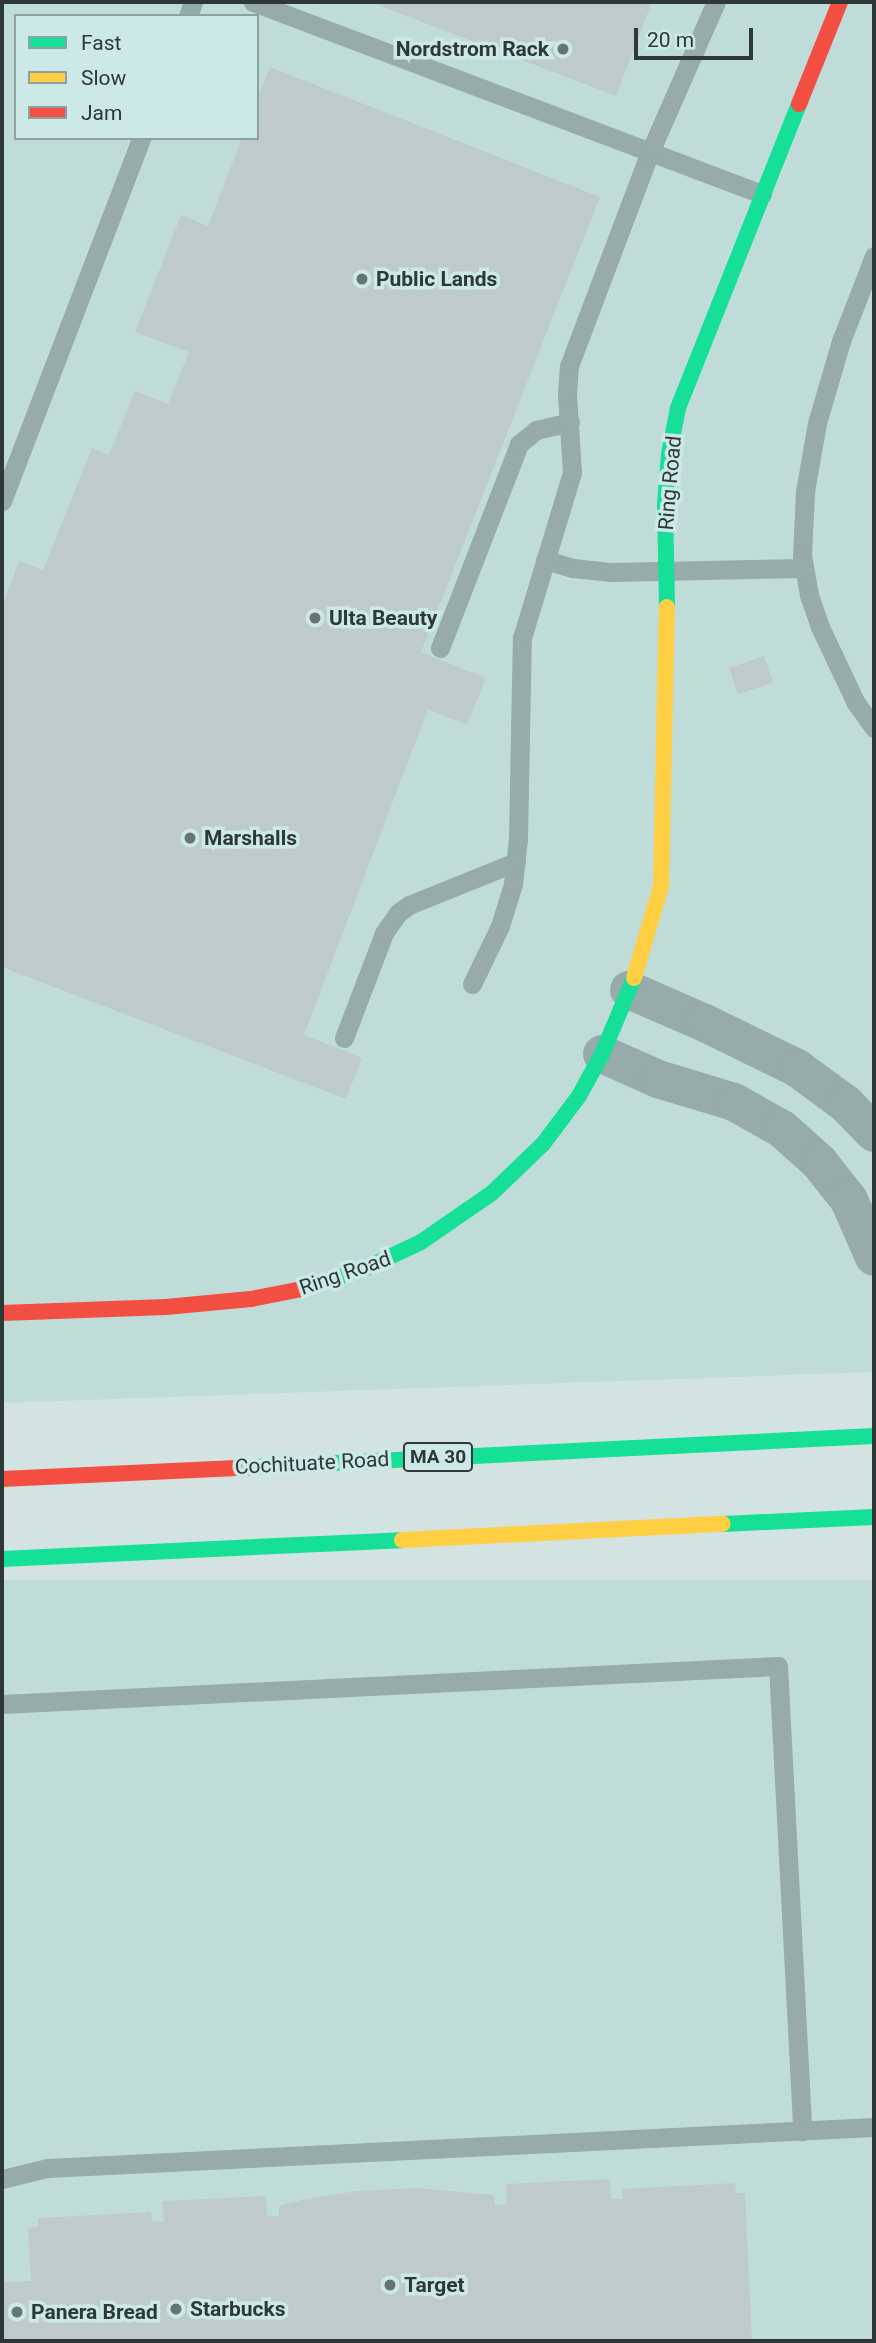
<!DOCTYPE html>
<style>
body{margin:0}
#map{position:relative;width:876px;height:2343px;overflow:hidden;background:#d2e3e1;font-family:Roboto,sans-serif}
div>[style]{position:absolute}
.built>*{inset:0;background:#c0dcd9;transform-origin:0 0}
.building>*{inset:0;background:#becbca;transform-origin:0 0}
.lane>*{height:19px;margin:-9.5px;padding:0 9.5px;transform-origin:9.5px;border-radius:9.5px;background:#96abaa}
.street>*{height:38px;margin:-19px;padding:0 19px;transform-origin:19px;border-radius:19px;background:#96abaa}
.fast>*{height:16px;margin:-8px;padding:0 8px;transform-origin:8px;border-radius:8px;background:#16e098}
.slow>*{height:16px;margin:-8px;padding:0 8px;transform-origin:8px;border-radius:8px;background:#ffcf43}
.jam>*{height:16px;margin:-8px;padding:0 8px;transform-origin:8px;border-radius:8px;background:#f24e42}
.dots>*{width:19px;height:19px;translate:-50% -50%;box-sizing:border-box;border:4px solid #cce9e7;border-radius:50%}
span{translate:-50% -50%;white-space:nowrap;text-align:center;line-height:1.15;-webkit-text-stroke:7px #cce9e7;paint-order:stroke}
.shield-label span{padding:2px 5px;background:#cce9e7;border:2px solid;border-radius:5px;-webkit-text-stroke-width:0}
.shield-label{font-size:19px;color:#2d3837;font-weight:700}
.poi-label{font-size:21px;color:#2d3837;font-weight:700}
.right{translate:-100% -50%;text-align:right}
.left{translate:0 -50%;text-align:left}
.street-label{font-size:21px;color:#2d3837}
.frame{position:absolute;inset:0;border:4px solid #2d3837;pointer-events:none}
.legend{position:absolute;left:14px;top:14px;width:245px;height:126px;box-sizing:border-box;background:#cce9e7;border:2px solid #8ca2a1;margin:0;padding:9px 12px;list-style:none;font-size:21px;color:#2d3837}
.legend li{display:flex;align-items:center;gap:14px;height:35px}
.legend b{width:35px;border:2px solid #8ca2a1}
.scale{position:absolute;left:634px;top:28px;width:119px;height:32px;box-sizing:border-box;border:4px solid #2d3837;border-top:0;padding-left:9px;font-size:21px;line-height:24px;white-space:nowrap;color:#2d3837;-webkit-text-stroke:5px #cce9e7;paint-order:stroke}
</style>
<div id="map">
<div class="built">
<div style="clip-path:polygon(evenodd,2px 2px,874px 2px,874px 1372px,2px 1403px,2px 2px,16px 16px,257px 16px,257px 138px,16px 138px,16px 16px)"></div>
<div style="left:874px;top:1580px;width:761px;height:873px;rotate:90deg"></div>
</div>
<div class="building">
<div style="clip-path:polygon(370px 2px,652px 2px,616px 96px)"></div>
<div style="clip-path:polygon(270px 67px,600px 197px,421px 652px,486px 678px,467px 725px,428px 709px,304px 1035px,362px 1058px,346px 1099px,2px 967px,2px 607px,19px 561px,43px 570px,92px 448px,109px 455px,135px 391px,168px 404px,189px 352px,135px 332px,181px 215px,208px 226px,242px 138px,257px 138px,257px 100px)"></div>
<div style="left:764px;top:656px;width:28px;height:37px;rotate:71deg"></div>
<div style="clip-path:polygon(610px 2179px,611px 2199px,623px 2199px,622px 2189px,735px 2183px,736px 2193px,745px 2193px,752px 2341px,2px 2341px,2px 2282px,31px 2281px,28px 2228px,38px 2227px,38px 2218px,151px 2212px,152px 2222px,164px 2221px,162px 2201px,266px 2196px,267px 2216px,279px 2216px,279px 2206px,302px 2200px,356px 2191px,416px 2188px,494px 2195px,495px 2205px,507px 2204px,506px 2184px)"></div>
</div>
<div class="lane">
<div style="left:253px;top:2px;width:544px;rotate:20.67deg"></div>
<div style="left:188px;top:16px;width:15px;rotate:-70deg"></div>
<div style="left:874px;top:256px;width:91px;rotate:111.2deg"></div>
<div style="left:841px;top:341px;width:85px;rotate:106.3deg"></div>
<div style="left:817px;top:423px;width:70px;rotate:99.9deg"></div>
<div style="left:805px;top:492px;width:63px;rotate:92.7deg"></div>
<div style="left:802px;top:555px;width:41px;rotate:80.1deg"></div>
<div style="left:809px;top:595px;width:34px;rotate:71deg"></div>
<div style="left:820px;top:627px;width:84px;rotate:64.7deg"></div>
<div style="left:856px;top:703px;width:31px;rotate:54deg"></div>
<div style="left:2px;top:501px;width:389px;rotate:-69deg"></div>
<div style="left:545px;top:560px;width:29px;rotate:16deg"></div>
<div style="left:573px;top:568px;width:39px;rotate:6deg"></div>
<div style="left:612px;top:572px;width:192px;rotate:-1.2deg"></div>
<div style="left:440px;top:648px;width:219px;rotate:-68.8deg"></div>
<div style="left:519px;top:444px;width:22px;rotate:-39deg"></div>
<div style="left:536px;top:430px;width:35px;rotate:-13deg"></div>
<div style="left:472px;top:984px;width:64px;rotate:-64.2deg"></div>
<div style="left:500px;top:926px;width:44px;rotate:-72.8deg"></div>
<div style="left:513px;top:884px;width:45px;rotate:-83.7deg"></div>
<div style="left:518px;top:839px;width:201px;rotate:-88.9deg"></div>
<div style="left:522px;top:638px;width:173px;rotate:-73.2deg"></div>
<div style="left:572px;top:472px;width:78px;rotate:-93.7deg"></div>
<div style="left:567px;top:394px;width:28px;rotate:-86deg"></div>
<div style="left:569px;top:366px;width:229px;rotate:-69.3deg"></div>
<div style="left:650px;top:152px;width:164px;rotate:-66.3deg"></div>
<div style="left:344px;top:1038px;width:112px;rotate:-69.1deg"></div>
<div style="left:384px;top:933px;width:24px;rotate:-55deg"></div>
<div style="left:398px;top:913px;width:14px;rotate:-36deg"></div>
<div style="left:409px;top:905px;width:115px;rotate:-21.9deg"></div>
<div style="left:2px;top:1704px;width:777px;rotate:-2.8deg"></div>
<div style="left:778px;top:1666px;width:466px;rotate:87deg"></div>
<div style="left:2px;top:2179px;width:46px;rotate:-13.7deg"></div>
<div style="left:47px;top:2168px;width:828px;rotate:-2.84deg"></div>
</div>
<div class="street">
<div style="left:629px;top:990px;width:83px;rotate:23.5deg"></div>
<div style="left:705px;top:1023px;width:102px;rotate:26.1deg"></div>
<div style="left:797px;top:1068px;width:61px;rotate:36.3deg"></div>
<div style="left:846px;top:1104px;width:40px;rotate:46deg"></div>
<div style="left:602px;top:1054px;width:61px;rotate:24.1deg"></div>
<div style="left:658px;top:1079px;width:79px;rotate:16.8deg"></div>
<div style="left:734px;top:1102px;width:55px;rotate:29.4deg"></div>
<div style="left:782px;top:1129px;width:50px;rotate:41.7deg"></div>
<div style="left:819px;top:1162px;width:48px;rotate:51.7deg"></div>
<div style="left:849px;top:1200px;width:62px;rotate:66.3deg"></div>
</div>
<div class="fast">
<div style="left:667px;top:607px;width:103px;rotate:-91.1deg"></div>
<div style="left:665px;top:504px;width:50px;rotate:-85.4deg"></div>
<div style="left:669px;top:454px;width:47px;rotate:-78.9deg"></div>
<div style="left:678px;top:408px;width:327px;rotate:-68.3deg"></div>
<div style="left:302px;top:1289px;width:67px;rotate:-18.2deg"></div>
<div style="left:366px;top:1268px;width:61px;rotate:-25.3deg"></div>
<div style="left:421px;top:1242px;width:86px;rotate:-34.6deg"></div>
<div style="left:492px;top:1193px;width:71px;rotate:-43.9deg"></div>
<div style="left:543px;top:1144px;width:60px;rotate:-53.1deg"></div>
<div style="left:579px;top:1096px;width:48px;rotate:-61.3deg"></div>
<div style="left:602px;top:1054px;width:82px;rotate:-67.2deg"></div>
<div style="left:253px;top:1467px;width:622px;rotate:-2.86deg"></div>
<div style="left:723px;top:1524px;width:151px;rotate:-2.7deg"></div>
<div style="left:2px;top:1559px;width:400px;rotate:-2.7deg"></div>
</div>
<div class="slow">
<div style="left:634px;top:978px;width:96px;rotate:-73.6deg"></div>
<div style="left:661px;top:886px;width:279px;rotate:-88.8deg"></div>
<div style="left:402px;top:1540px;width:321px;rotate:-2.9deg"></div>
</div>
<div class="jam">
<div style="left:799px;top:104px;width:110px;rotate:-68.1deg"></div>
<div style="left:2px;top:1313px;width:164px;rotate:-2.1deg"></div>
<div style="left:166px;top:1307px;width:85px;rotate:-5.4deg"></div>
<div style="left:251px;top:1299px;width:52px;rotate:-11.1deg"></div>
<div style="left:2px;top:1479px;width:251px;rotate:-2.7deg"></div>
</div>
<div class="dots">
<div style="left:563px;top:49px;background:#677472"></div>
<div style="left:362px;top:279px;background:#677472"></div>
<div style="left:315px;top:618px;background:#677472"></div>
<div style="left:190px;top:838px;background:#677472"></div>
<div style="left:390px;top:2285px;background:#677472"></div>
<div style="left:176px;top:2309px;background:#677472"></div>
<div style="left:17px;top:2312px;background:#677472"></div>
</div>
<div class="shield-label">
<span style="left:438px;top:1457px">MA 30</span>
</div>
<div class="poi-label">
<span class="right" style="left:549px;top:49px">Nordstrom Rack</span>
<span class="left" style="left:376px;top:279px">Public Lands</span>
<span class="left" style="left:329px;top:618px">Ulta Beauty</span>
<span class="left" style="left:204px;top:838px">Marshalls</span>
<span class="left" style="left:404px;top:2285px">Target</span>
<span class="left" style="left:190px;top:2309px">Starbucks</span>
<span class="left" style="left:31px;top:2312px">Panera Bread</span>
</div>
<div class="street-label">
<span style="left:670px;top:483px;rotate:-85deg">Ring Road</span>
<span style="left:345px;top:1273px;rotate:-19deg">Ring Road</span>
<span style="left:312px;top:1463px;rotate:-3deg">Cochituate Road</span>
</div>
<div class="frame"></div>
<ul class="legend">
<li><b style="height:9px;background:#16e098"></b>Fast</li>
<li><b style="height:9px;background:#ffcf43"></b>Slow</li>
<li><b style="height:9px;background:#f24e42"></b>Jam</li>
</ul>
<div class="scale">20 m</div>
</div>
